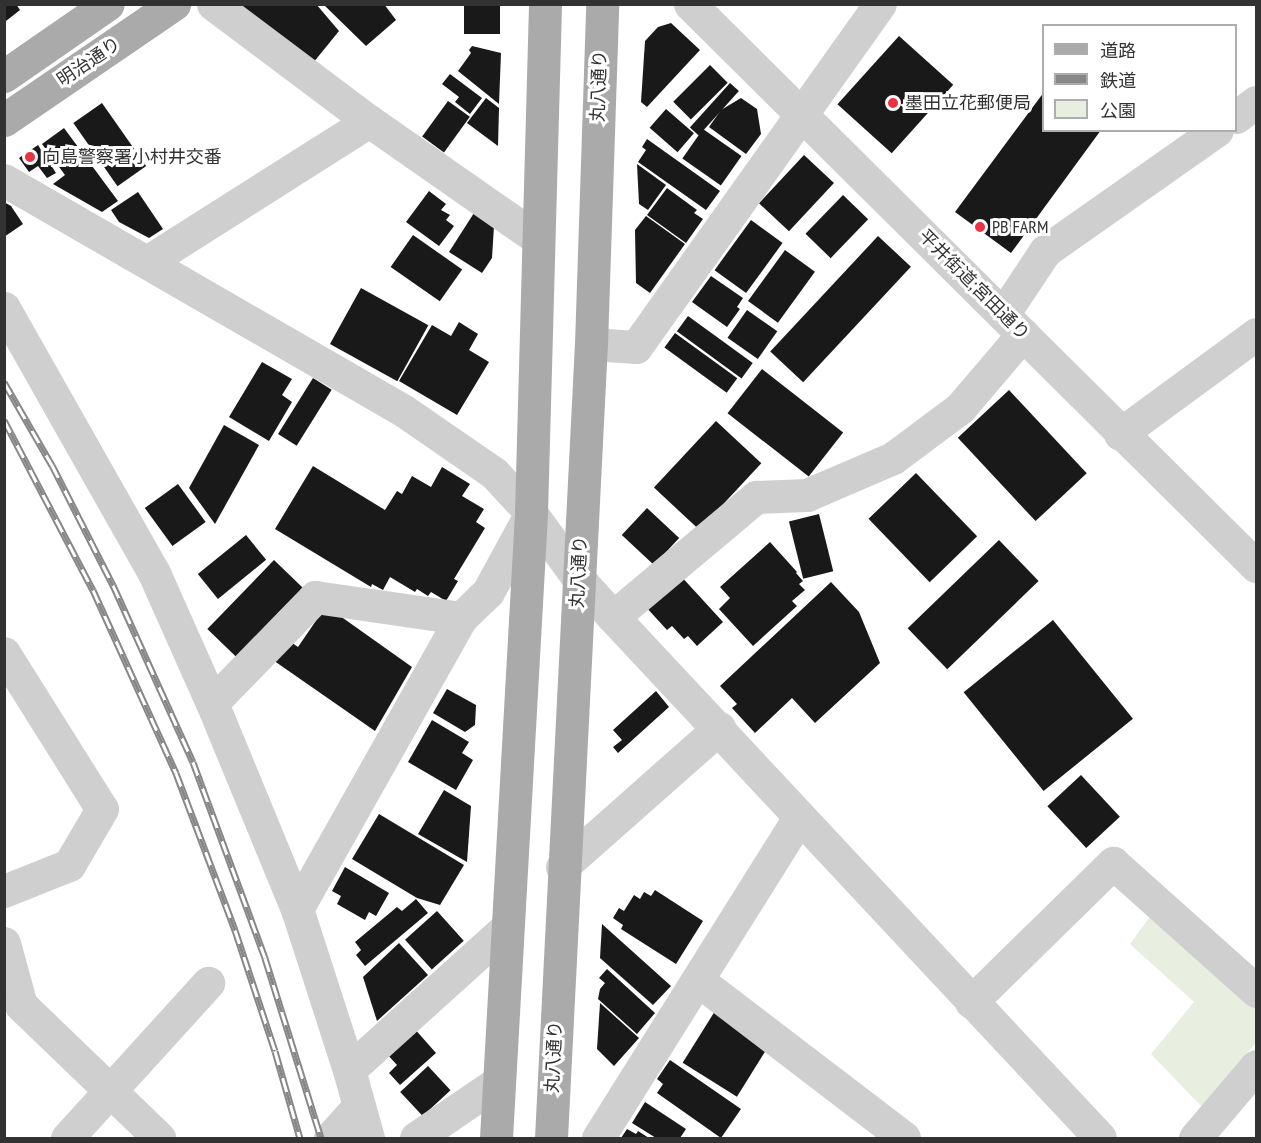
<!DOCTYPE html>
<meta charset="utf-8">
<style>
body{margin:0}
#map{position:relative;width:1261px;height:1143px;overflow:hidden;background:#fff;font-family:"PT Sans Narrow","Noto Sans JP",sans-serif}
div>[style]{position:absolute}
.green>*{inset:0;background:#e8eee0}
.building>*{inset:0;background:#191919;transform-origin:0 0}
.minor>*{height:33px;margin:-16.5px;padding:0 16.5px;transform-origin:16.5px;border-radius:16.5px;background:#cfcfcf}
.major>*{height:33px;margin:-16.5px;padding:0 16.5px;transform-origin:16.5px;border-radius:16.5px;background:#aaa}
.rail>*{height:7px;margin-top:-3.5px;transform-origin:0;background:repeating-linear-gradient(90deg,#fff 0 14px,#878787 0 28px);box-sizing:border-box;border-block:2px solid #878787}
.dots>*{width:16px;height:16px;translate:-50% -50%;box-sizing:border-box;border:3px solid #fff;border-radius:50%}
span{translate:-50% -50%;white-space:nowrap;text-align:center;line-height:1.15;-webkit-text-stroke:6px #fff;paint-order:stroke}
.street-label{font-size:18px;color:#323232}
.poi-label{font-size:18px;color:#323232}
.left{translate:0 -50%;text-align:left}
.frame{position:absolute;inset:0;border:6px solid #323232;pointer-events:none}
.legend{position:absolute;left:1042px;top:24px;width:195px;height:108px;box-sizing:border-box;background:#fff;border:2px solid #adadad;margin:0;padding:8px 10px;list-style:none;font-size:18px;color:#323232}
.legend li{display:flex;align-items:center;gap:12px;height:30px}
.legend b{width:30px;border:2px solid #adadad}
</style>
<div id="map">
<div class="green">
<div style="clip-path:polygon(1152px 914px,1256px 1003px,1256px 1042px,1203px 1108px,1151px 1054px,1194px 1002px,1130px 944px)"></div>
</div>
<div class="building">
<div style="clip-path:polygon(4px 4px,16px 4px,20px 10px,6px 21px)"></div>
<div style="clip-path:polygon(239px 4px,316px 4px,339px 31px,313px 63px)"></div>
<div style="clip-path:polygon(323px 4px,384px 4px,396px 20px,366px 46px)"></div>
<div style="left:464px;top:4px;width:36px;height:30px"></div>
<div style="clip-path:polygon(671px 23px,700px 50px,647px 107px,641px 102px,645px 41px,658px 27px)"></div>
<div style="left:899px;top:36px;width:73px;height:92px;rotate:42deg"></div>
<div style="clip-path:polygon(472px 46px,501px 53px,499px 104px,458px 71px,471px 53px,469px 50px)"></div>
<div style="left:710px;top:65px;width:25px;height:52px;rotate:45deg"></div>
<div style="clip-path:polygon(450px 74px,482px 98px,470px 114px,455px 102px,459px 97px,442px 84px)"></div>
<div style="left:730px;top:83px;width:12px;height:60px;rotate:42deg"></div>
<div style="clip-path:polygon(1044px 92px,1044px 130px,1101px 130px,1011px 253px,955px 212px)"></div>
<div style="clip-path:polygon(486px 98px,499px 108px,498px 146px,467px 123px)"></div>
<div style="clip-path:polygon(741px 98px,757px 109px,761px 134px,746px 154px,709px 127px,721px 110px)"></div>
<div style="left:448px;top:101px;width:27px;height:44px;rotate:36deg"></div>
<div style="left:102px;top:103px;width:77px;height:35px;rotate:55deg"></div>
<div style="left:666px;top:109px;width:37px;height:25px;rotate:41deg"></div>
<div style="clip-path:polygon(64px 128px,118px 201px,102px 212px,53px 184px,65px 175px,42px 144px)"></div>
<div style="left:703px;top:129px;width:47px;height:36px;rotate:35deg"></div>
<div style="clip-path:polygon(647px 139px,720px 191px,706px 210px,638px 162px,646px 150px,642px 147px)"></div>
<div style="clip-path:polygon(38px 145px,56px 173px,47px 178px,38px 166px,29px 172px,19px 158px)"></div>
<div style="left:804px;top:155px;width:41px;height:66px;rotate:43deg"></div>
<div style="clip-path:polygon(637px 164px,666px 185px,648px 210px,639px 204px)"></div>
<div style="clip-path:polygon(667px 188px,697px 210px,694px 213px,703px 219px,686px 243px,647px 215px)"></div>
<div style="clip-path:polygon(429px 191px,446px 204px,441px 210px,450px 215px,446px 220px,454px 226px,439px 246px,406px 222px)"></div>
<div style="clip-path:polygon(138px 192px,163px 229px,149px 238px,119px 222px,111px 210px)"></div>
<div style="left:843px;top:195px;width:35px;height:54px;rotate:44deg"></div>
<div style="clip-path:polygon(4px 202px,11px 206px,23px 224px,4px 237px)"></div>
<div style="clip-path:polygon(474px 213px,494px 226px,492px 258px,482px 273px,449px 252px)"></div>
<div style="clip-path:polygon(646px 216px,685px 244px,650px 293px,636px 283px,635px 230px)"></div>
<div style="left:751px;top:220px;width:39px;height:62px;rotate:36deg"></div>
<div style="left:413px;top:235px;width:60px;height:39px;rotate:35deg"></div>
<div style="left:878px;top:236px;width:45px;height:158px;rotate:43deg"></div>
<div style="left:785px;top:250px;width:37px;height:63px;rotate:36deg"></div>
<div style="clip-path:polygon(711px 276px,743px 298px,737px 307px,740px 309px,727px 327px,692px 302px)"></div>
<div style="left:361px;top:288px;width:77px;height:64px;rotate:29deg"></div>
<div style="left:747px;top:310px;width:37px;height:34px;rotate:35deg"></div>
<div style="left:688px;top:316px;width:80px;height:19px;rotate:36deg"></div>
<div style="clip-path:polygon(459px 322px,478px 334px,469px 350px,489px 362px,457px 415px,399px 381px,432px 325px,451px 336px)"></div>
<div style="left:675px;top:333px;width:77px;height:18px;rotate:36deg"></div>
<div style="clip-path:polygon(262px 362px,292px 379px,282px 395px,292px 402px,269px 441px,229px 417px)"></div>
<div style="left:762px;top:369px;width:103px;height:56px;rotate:38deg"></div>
<div style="left:313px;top:378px;width:22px;height:66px;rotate:32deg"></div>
<div style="left:1009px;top:390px;width:114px;height:70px;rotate:47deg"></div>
<div style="left:716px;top:421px;width:62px;height:91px;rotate:43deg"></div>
<div style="clip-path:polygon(224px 425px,259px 445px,215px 524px,189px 488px)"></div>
<div style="clip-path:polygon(313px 466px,385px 510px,397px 491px,402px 494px,412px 476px,431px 487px,442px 467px,470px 484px,462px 496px,484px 509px,476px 522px,485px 528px,454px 579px,458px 581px,446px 601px,431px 592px,428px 596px,417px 589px,415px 592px,390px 577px,383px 590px,372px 584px,371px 587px,275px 529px)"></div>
<div style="left:916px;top:473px;width:88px;height:66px;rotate:46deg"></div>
<div style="left:178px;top:484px;width:47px;height:41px;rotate:54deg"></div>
<div style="left:647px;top:508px;width:44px;height:37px;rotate:43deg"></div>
<div style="left:819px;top:514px;width:59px;height:31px;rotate:76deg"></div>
<div style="left:246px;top:535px;width:32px;height:62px;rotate:51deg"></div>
<div style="left:999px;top:540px;width:57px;height:127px;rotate:46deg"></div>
<div style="clip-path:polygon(770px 542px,797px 572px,796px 573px,803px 581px,799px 584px,805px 590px,792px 601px,797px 606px,753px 646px,719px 609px,730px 598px,720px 587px)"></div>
<div style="left:274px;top:560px;width:40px;height:96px;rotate:44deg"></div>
<div style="clip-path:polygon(679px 574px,723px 622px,697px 646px,688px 636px,684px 639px,672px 626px,667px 630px,645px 606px)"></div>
<div style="clip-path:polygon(831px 582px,859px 612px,880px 663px,815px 723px,792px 698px,755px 733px,732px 708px,737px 704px,720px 686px)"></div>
<div style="clip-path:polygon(326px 606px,412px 667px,375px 731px,270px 658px,288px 640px,298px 647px)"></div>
<div style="left:1053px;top:620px;width:127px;height:115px;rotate:51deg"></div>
<div style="clip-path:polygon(447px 689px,476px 705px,475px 725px,465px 732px,433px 713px)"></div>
<div style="clip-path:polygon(656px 691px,669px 707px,618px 753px,613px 747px,622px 740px,613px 730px)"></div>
<div style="clip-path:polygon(432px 720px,469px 742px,462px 753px,473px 760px,456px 790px,408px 762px)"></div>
<div style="left:1081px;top:775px;width:57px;height:46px;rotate:47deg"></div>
<div style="clip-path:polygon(444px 790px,471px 806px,467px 862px,418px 834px)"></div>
<div style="clip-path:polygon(379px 814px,464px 865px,440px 905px,417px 898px,352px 859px)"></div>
<div style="clip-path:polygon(345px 867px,389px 893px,376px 916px,369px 912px,365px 920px,337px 904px,341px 896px,332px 891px)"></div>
<div style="clip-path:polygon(655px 890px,703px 921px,676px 964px,621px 929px,623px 925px,613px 918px,619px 908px,624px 911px,634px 895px,640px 899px,644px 892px,651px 896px)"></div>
<div style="clip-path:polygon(416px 899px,428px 913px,365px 966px,356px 955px,361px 950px,355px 942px,397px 907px,402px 911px)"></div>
<div style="left:437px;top:911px;width:40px;height:43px;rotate:48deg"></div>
<div style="clip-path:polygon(602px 924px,671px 986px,653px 1005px,600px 958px)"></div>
<div style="clip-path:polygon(399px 943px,428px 975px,377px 1021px,363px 977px)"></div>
<div style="clip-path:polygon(607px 969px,655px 1013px,637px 1034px,598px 999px,600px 989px,605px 983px,599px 978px)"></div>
<div style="clip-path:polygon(600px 1003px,639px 1038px,614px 1066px,597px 1049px)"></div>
<div style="left:715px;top:1011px;width:64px;height:61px;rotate:32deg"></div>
<div style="clip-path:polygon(413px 1027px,436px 1053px,400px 1085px,389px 1073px,397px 1065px,385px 1052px)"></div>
<div style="clip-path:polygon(670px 1060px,741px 1109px,721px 1138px,657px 1093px,663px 1084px,657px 1079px)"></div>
<div style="left:428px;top:1066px;width:33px;height:38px;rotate:47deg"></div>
<div style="clip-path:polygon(645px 1102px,686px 1129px,680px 1138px,656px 1138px,632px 1123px)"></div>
<div style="clip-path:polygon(627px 1129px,636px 1134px,638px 1131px,649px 1138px,621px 1138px)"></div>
</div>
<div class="minor">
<div style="left:213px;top:4px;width:195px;rotate:36.9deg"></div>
<div style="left:369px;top:121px;width:206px;rotate:34.9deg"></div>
<div style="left:690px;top:4px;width:798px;rotate:44.8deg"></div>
<div style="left:1236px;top:117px;width:25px;rotate:-37deg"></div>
<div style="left:4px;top:180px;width:462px;rotate:30deg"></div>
<div style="left:404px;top:411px;width:109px;rotate:34.6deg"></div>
<div style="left:494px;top:473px;width:54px;rotate:47.2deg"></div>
<div style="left:531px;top:513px;width:80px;rotate:54.1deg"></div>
<div style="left:578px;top:578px;width:52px;rotate:48.1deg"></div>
<div style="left:613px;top:617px;width:713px;rotate:46.93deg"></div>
<div style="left:147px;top:262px;width:263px;rotate:-32.4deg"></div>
<div style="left:4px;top:308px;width:305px;rotate:60.5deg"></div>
<div style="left:154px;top:573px;width:142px;rotate:66deg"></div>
<div style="left:212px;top:703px;width:223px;rotate:67.6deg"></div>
<div style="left:297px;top:909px;width:169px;rotate:72.1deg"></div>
<div style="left:349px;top:1070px;width:71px;rotate:74.4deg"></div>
<div style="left:1004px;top:313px;width:74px;rotate:-56.5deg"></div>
<div style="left:1045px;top:251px;width:210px;rotate:-35.1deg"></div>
<div style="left:591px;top:344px;width:45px;rotate:3.8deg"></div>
<div style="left:636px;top:347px;width:421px;rotate:-54.6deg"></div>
<div style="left:1120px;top:434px;width:169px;rotate:-36.3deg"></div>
<div style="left:613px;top:617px;width:187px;rotate:-40deg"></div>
<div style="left:756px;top:497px;width:51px;rotate:-2.2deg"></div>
<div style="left:807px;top:495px;width:94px;rotate:-23.3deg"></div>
<div style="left:893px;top:458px;width:84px;rotate:-36.7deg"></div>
<div style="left:960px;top:408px;width:97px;rotate:-49.6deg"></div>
<div style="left:4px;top:653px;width:184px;rotate:57.9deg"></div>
<div style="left:102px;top:809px;width:65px;rotate:120.5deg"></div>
<div style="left:69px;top:865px;width:70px;rotate:158.2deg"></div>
<div style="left:212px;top:703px;width:148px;rotate:-45.8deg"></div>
<div style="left:315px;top:597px;width:148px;rotate:8.2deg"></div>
<div style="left:562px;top:867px;width:210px;rotate:-41.5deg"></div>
<div style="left:297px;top:909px;width:334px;rotate:-60.6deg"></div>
<div style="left:461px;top:618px;width:37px;rotate:-44deg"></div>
<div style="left:488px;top:592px;width:90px;rotate:-61.4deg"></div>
<div style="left:4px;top:943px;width:64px;rotate:74.7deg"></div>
<div style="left:21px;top:1005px;width:192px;rotate:43.9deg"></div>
<div style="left:699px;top:981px;width:258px;rotate:37.4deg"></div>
<div style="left:971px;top:1002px;width:199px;rotate:-44.4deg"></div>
<div style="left:1113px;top:863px;width:192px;rotate:41.8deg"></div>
<div style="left:349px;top:1070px;width:212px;rotate:-42.1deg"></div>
<div style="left:67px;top:1138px;width:210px;rotate:-47.7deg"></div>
<div style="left:330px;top:1138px;width:43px;rotate:-47.8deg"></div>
<div style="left:416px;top:1138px;width:99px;rotate:-34.3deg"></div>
<div style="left:598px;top:1138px;width:378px;rotate:-57.9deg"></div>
<div style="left:1195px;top:1138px;width:94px;rotate:-49.7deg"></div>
</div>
<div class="major">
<div style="left:4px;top:76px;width:126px;rotate:-34.7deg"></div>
<div style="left:4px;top:120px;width:206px;rotate:-34.3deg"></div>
<div style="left:496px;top:1138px;width:626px;rotate:-86.79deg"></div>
<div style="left:531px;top:513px;width:509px;rotate:-88.42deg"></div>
<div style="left:551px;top:1138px;width:795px;rotate:-87.12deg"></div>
<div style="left:591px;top:344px;width:340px;rotate:-88.1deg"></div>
</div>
<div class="rail">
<div style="left:4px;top:382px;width:96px;rotate:60deg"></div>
<div style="left:52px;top:465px;width:135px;rotate:63.1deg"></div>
<div style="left:113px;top:585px;width:194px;rotate:65.7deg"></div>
<div style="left:193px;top:762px;width:209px;rotate:69.8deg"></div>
<div style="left:265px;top:958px;width:189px;rotate:72.7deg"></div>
<div style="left:4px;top:420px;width:192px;rotate:62.4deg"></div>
<div style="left:93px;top:590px;width:201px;rotate:65.6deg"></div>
<div style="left:176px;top:773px;width:168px;rotate:69.4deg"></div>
<div style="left:235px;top:930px;width:127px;rotate:71.7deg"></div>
<div style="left:275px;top:1051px;width:91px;rotate:74deg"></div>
</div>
<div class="dots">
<div style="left:893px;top:103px;background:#ea3241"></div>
<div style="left:30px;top:157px;background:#ea3241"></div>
<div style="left:980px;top:227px;background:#ea3241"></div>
</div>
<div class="street-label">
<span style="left:89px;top:62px;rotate:-34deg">明治通り</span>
<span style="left:599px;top:86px;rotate:-88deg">丸八通り</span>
<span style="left:974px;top:285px;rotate:45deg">平井街道;宮田通り</span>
<span style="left:579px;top:572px;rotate:-87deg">丸八通り</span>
<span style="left:554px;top:1057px;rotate:-87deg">丸八通り</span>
</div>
<div class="poi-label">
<span class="left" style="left:905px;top:103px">墨田立花郵便局</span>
<span class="left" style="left:42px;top:157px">向島警察署小村井交番</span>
<span class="left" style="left:992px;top:227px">PB FARM</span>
</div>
<div class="frame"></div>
<ul class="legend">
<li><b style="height:8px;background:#aaa"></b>道路</li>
<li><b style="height:8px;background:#878787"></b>鉄道</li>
<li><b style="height:16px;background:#e8eee0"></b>公園</li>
</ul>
</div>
